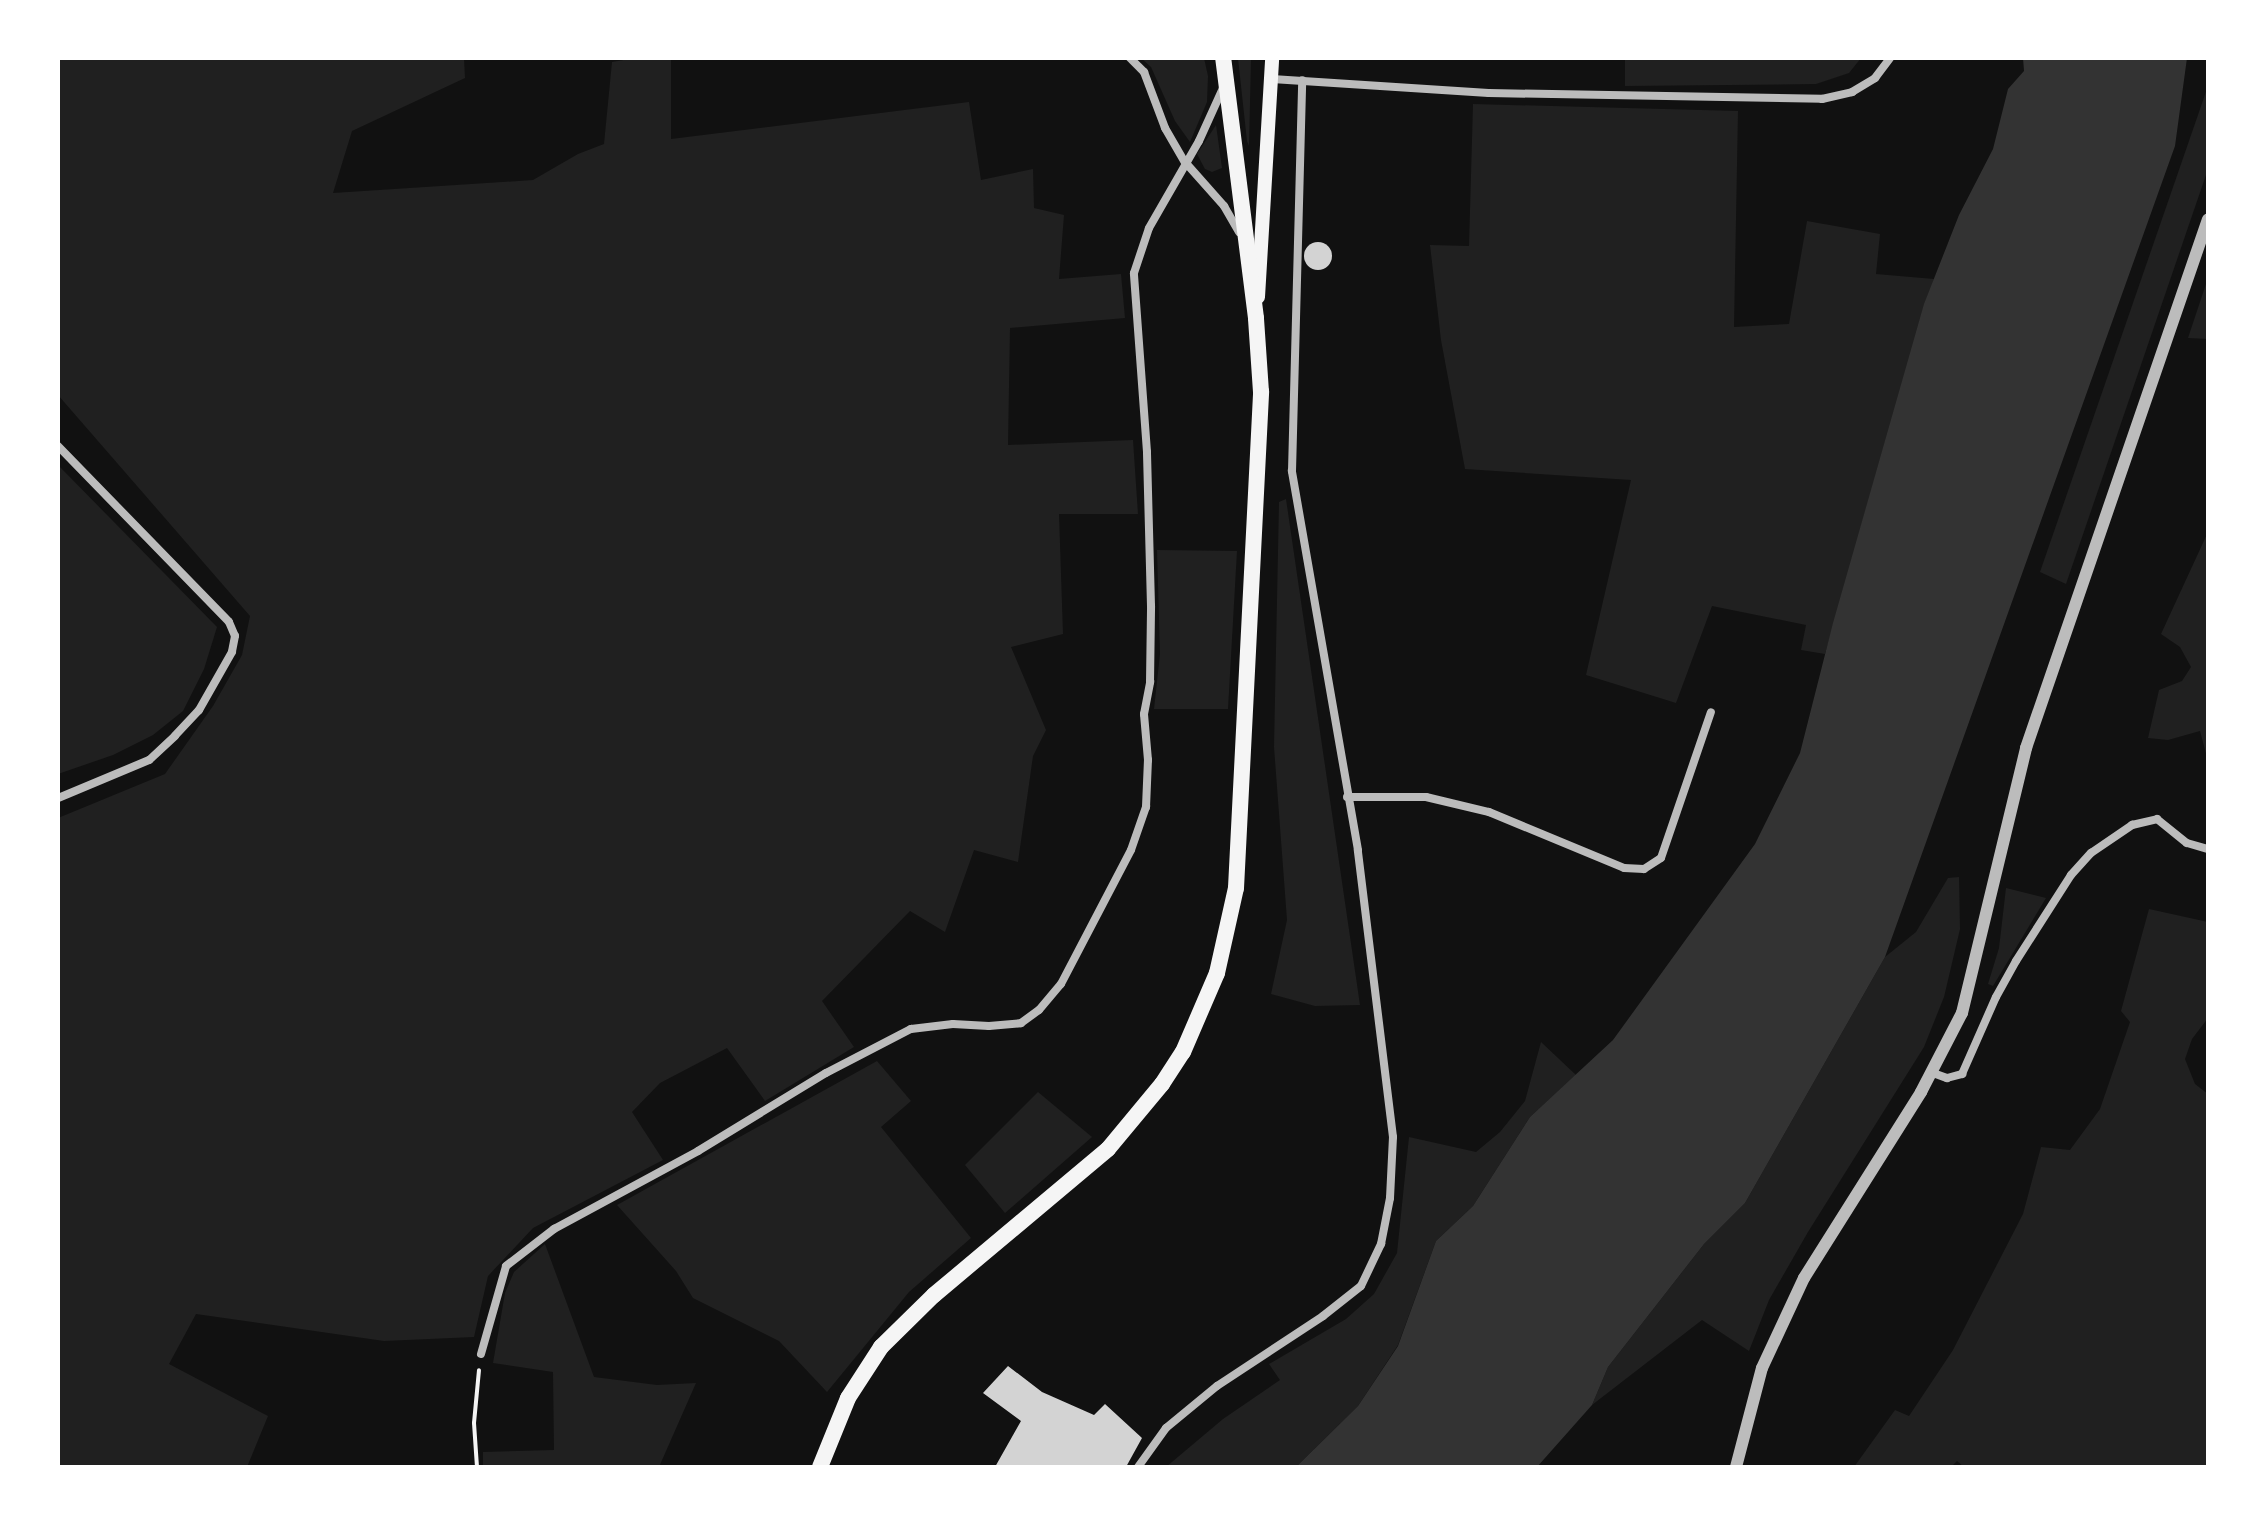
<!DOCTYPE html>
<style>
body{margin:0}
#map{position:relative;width:2266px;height:1525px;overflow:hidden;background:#111;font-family:Commissioner,sans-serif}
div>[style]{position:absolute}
.green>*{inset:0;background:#202020}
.water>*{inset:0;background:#333}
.building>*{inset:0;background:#d3d3d3}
.round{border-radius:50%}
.path>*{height:4px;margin:-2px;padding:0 2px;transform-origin:2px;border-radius:2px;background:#f5f5f5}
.minor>*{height:8px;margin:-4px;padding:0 4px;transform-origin:4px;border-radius:4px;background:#bcbcbc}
.tertiary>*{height:12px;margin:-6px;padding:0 6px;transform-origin:6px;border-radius:6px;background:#bcbcbc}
.secondary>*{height:14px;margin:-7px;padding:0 7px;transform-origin:7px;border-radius:7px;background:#f5f5f5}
.primary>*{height:16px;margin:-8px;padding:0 8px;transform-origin:8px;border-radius:8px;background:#f5f5f5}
span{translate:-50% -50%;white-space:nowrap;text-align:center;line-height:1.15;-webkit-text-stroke:6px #fff;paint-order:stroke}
.frame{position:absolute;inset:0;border:60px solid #fff;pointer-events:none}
</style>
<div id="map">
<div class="green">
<div style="clip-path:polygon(58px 58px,464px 58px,465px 78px,352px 131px,333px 193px,533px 180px,578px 154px,604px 144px,612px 62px,635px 58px,671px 58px,671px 139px,969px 102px,981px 180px,1033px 169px,1034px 208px,1064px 215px,1059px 279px,1121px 274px,1125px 318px,1010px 328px,1008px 445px,1133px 440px,1138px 514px,1059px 514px,1063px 634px,1011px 647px,1046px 730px,1033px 756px,1018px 862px,974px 850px,945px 932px,910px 911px,822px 1001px,854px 1047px,765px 1101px,727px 1048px,660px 1083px,632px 1112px,663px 1160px,533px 1228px,488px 1276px,474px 1337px,384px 1341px,196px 1314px,169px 1364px,268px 1416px,247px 1467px,58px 1467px,58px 818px,165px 774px,213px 706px,242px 655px,250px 616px,58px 395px)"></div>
<div style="clip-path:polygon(1141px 58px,1204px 58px,1208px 76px,1207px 102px,1190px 142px,1175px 121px,1151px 67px)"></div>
<div style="clip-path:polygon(1238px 58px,1251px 58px,1249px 146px,1247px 141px)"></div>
<div style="clip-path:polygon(1625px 58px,1861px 58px,1849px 73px,1816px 84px,1625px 86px)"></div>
<div style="clip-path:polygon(2208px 86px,2208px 169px,2066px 584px,2040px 572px)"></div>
<div style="clip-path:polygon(1473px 104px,1738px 111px,1734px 327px,1789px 324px,1807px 221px,1880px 234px,1876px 274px,1934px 279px,1825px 654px,1801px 650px,1806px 625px,1712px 606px,1676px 703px,1586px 675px,1631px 480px,1465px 469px,1441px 340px,1430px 245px,1469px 246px)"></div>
<div style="clip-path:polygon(1216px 125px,1222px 168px,1212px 172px,1205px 169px,1197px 154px)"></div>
<div style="clip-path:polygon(2208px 278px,2208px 339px,2188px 338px)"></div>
<div style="clip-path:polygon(58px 465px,217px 627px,204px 669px,183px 711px,153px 735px,113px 755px,58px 774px)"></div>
<div style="clip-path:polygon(1286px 499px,1360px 1005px,1315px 1006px,1271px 994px,1287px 920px,1274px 747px,1279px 502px)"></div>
<div style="clip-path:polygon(2208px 532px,2208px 761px,2200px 731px,2168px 740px,2148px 738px,2159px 690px,2182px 681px,2191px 667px,2180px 647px,2161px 634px)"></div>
<div style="clip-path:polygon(1157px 550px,1237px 551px,1228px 709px,1154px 709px,1160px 654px)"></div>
<div style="clip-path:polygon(1959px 877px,1960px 929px,1944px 997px,1924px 1047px,1808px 1232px,1769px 1300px,1749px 1351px,1702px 1320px,1592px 1405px,1608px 1367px,1704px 1244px,1745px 1203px,1885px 957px,1916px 932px,1948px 878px)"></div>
<div style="clip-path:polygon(2006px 888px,2046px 898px,1993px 986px,1988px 984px,1999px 948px)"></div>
<div style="clip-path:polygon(2149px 909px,2208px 922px,2208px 1018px,2192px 1039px,2185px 1059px,2195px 1084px,2208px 1094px,2208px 1467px,1964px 1467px,1957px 1461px,1951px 1467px,1854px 1467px,1895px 1410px,1909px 1416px,1953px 1350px,2023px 1214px,2041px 1147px,2070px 1150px,2100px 1109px,2130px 1022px,2121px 1011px)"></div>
<div style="clip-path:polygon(1541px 1042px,1576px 1075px,1530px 1117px,1473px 1206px,1436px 1241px,1398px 1345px,1358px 1406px,1296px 1467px,1166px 1467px,1223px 1419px,1280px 1380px,1269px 1364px,1346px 1319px,1374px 1294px,1397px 1253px,1409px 1137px,1476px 1152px,1500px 1132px,1525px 1101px)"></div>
<div style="clip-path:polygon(877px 1061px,911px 1101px,881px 1127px,971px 1238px,909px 1292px,827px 1392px,779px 1341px,693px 1298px,676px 1271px,617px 1205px)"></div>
<div style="clip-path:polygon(1038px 1092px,1092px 1137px,1005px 1213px,965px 1165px)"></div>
<div style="clip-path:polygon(545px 1244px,594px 1377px,657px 1385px,696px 1383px,659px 1467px,483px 1467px,483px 1452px,554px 1450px,553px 1372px,493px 1363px,505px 1293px,514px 1272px)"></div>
</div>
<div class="water">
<div style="clip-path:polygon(2023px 58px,2187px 58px,2175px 146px,1885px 957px,1745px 1203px,1704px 1244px,1608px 1367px,1592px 1405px,1537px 1467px,1296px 1467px,1358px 1406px,1398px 1346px,1436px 1241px,1473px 1206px,1530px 1117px,1613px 1040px,1755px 844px,1800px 753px,1833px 623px,1924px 304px,1959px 215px,1993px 149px,2008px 89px,2024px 71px)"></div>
</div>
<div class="building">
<div class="round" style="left:1304px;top:242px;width:28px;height:28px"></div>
<div style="clip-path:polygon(1008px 1366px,1042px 1392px,1094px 1415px,1105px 1404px,1142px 1438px,1126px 1467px,995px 1467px,1021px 1421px,983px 1393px)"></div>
</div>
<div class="path">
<div style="left:477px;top:1467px;width:44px;rotate:-93.9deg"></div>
<div style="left:474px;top:1423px;width:53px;rotate:-84.6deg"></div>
</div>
<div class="minor">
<div style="left:1130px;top:58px;width:20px;rotate:45deg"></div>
<div style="left:1144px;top:72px;width:60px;rotate:69.4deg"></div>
<div style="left:1165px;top:128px;width:39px;rotate:60deg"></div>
<div style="left:1185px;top:162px;width:59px;rotate:48.4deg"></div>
<div style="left:1224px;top:206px;width:30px;rotate:60deg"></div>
<div style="left:1272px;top:79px;width:217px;rotate:3.7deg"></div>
<div style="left:1489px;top:93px;width:333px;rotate:1deg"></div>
<div style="left:1822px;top:99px;width:31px;rotate:-13deg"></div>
<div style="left:1852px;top:92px;width:27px;rotate:-31deg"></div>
<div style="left:1875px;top:78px;width:25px;rotate:-53deg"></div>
<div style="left:58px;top:446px;width:245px;rotate:45.8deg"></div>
<div style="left:229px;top:622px;width:15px;rotate:67deg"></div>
<div style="left:235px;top:636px;width:16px;rotate:101deg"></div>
<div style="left:232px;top:652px;width:67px;rotate:119.6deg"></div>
<div style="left:199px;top:710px;width:35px;rotate:133deg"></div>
<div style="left:175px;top:736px;width:35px;rotate:137deg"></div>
<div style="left:149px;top:760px;width:99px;rotate:157.3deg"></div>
<div style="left:1347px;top:797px;width:79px"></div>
<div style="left:1426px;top:797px;width:65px;rotate:13.4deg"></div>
<div style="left:1489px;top:812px;width:146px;rotate:22.5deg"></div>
<div style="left:1624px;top:868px;width:20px;rotate:3deg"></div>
<div style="left:1644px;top:869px;width:20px;rotate:-33deg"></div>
<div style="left:1661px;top:858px;width:154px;rotate:-71.1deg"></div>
<div style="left:1933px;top:1073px;width:15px;rotate:20deg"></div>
<div style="left:1947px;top:1078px;width:16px;rotate:-15deg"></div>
<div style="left:1962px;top:1074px;width:84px;rotate:-66.2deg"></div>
<div style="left:1996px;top:997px;width:41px;rotate:-60.9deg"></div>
<div style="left:2016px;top:961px;width:102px;rotate:-57.4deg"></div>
<div style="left:2071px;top:875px;width:30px;rotate:-48deg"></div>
<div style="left:2091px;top:853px;width:50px;rotate:-34.3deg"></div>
<div style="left:2132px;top:825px;width:26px;rotate:-13deg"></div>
<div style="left:2157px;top:819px;width:38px;rotate:39deg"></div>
<div style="left:2187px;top:843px;width:22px;rotate:16deg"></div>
<div style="left:481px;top:1354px;width:91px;rotate:-74.1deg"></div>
<div style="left:506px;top:1266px;width:61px;rotate:-37.6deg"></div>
<div style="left:554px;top:1229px;width:164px;rotate:-28.4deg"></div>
<div style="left:698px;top:1151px;width:150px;rotate:-31.4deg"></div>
<div style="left:826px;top:1073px;width:96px;rotate:-27.4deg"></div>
<div style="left:911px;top:1029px;width:42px;rotate:-6.8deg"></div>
<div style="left:953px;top:1024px;width:36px;rotate:3deg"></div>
<div style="left:989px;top:1026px;width:32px;rotate:-5deg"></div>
<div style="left:1021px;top:1023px;width:22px;rotate:-36deg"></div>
<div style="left:1039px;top:1010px;width:34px;rotate:-50deg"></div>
<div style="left:1061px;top:984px;width:151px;rotate:-62.4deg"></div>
<div style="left:1131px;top:850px;width:46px;rotate:-70.8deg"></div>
<div style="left:1146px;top:807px;width:47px;rotate:-87.6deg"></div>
<div style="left:1148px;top:760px;width:46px;rotate:-95deg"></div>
<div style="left:1144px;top:714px;width:33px;rotate:-79deg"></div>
<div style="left:1150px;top:682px;width:76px;rotate:-89.2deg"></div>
<div style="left:1151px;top:606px;width:154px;rotate:-91.5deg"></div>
<div style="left:1147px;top:452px;width:179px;rotate:-94.2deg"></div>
<div style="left:1134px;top:273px;width:47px;rotate:-71.6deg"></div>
<div style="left:1149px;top:228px;width:100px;rotate:-60.1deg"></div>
<div style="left:1199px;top:141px;width:58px;rotate:-65.6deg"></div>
<div style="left:1138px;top:1467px;width:48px;rotate:-54.3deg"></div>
<div style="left:1166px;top:1428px;width:66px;rotate:-39.5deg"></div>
<div style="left:1217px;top:1386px;width:127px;rotate:-33.4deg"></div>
<div style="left:1323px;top:1316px;width:48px;rotate:-38.3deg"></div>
<div style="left:1361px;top:1286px;width:47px;rotate:-64.5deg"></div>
<div style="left:1381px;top:1244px;width:47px;rotate:-78.9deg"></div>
<div style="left:1390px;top:1198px;width:61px;rotate:-87.2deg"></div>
<div style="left:1393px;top:1137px;width:289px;rotate:-97deg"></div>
<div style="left:1358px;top:850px;width:385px;rotate:-99.9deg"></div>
<div style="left:1292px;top:471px;width:391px;rotate:-88.5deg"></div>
</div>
<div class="tertiary">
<div style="left:1736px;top:1467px;width:102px;rotate:-75.3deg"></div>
<div style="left:1762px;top:1368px;width:99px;rotate:-65deg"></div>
<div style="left:1804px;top:1278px;width:220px;rotate:-57.8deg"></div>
<div style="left:1921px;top:1092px;width:89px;rotate:-62.6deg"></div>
<div style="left:1962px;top:1013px;width:273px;rotate:-76.4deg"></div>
<div style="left:2026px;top:748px;width:559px;rotate:-71.01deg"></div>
</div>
<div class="secondary">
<div style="left:1258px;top:297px;width:239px;rotate:-86.6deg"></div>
</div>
<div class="primary">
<div style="left:820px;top:1467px;width:74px;rotate:-67.9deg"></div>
<div style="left:848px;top:1398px;width:61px;rotate:-57.1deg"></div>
<div style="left:881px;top:1347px;width:74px;rotate:-44.5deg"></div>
<div style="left:934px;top:1295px;width:227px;rotate:-40deg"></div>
<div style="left:1108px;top:1149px;width:85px;rotate:-50.3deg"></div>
<div style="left:1162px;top:1084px;width:38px;rotate:-57deg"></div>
<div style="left:1183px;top:1052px;width:86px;rotate:-66.7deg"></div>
<div style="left:1217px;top:973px;width:87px;rotate:-77.4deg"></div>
<div style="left:1236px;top:888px;width:497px;rotate:-87.1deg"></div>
<div style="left:1261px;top:392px;width:74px;rotate:-93.9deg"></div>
<div style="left:1256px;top:318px;width:262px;rotate:-97.2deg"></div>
</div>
<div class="frame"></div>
</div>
